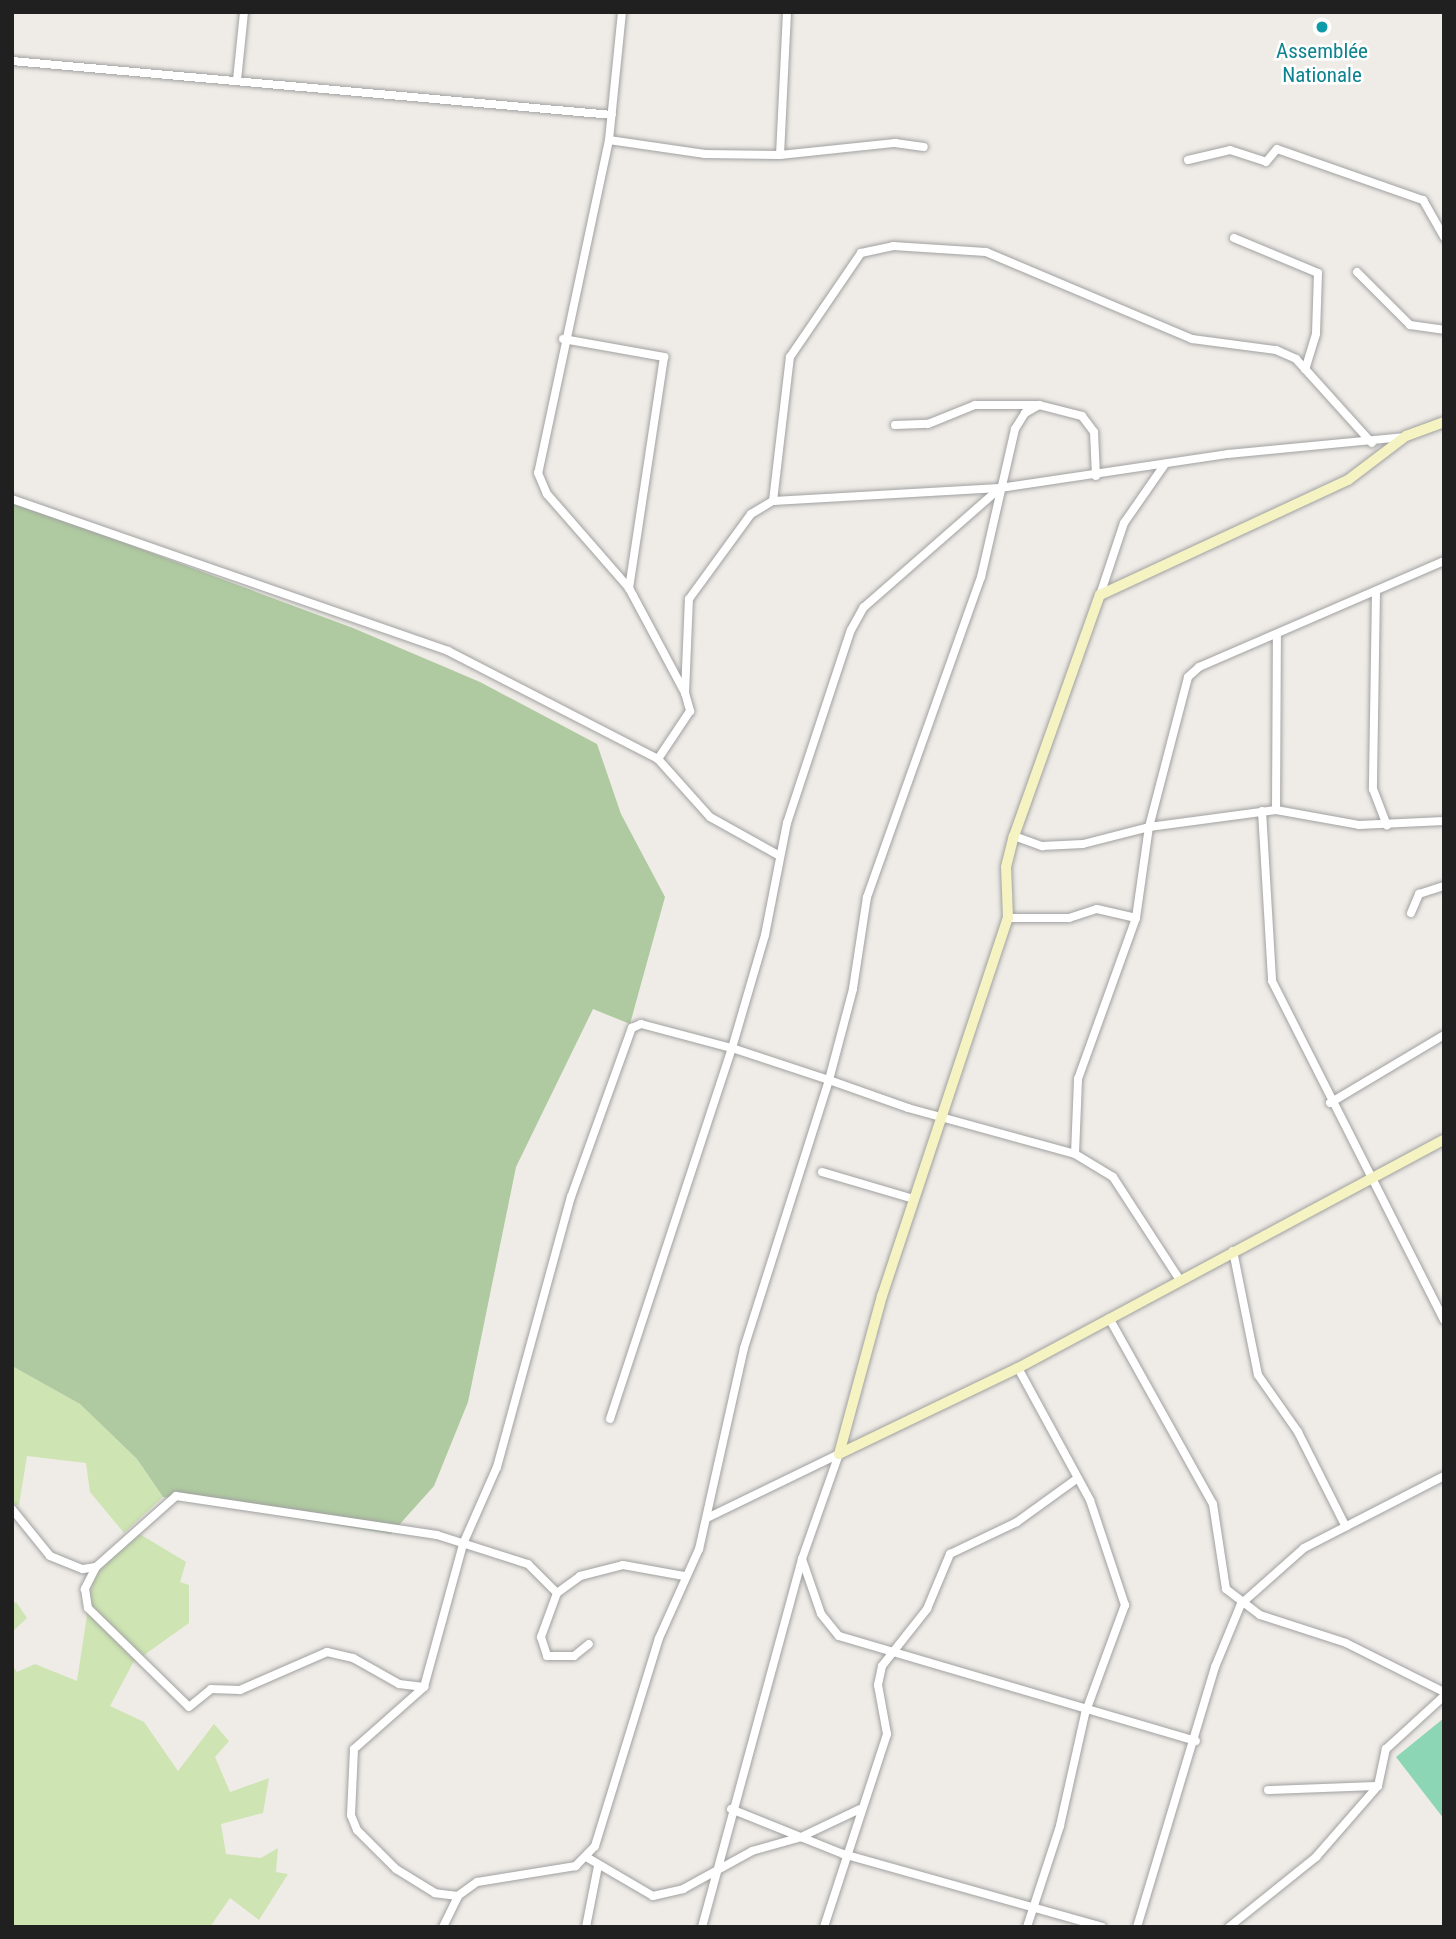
<!DOCTYPE html>
<meta charset="utf-8">
<style>
body{margin:0}
#map{position:relative;width:1456px;height:1939px;overflow:hidden;background:#efece7;font-family:"Roboto Condensed",sans-serif}
div>[style]{position:absolute}
.grass>*{inset:0;background:#cee4b2}
.forest>*{inset:0;background:#afcaa0}
.pitch>*{inset:0;background:#8dd6b5}
.roads{filter:drop-shadow(0 0 2px #a1a1a1) drop-shadow(0 0 2px #a1a1a1)}
.street>*{height:8px;margin:-4px;padding:0 4px;transform-origin:4px;border-radius:4px;background:#fff}
.secondary>*{height:10px;margin:-5px;padding:0 5px;transform-origin:5px;border-radius:5px;background:#f4f3c1}
.dots>*{width:19px;height:19px;translate:-50% -50%;box-sizing:border-box;border:4px solid #fff;border-radius:50%}
span{translate:-50% -50%;white-space:nowrap;text-align:center;line-height:1.15;-webkit-text-stroke:5px #fff;paint-order:stroke}
.culture-label{font-size:21px;color:#0d838f}
.frame{position:absolute;inset:0;border:14px solid #202020;pointer-events:none}
</style>
<div id="map">
<div class="grass">
<div style="clip-path:polygon(12px 1366px,80px 1404px,137px 1459px,163px 1497px,124px 1533px,90px 1492px,86px 1463px,27px 1456px,19px 1505px,12px 1504px)"></div>
<div style="clip-path:polygon(138px 1533px,186px 1562px,180px 1582px,189px 1585px,189px 1623px,133px 1663px,110px 1706px,144px 1722px,178px 1771px,214px 1724px,229px 1741px,215px 1757px,230px 1792px,269px 1778px,263px 1813px,221px 1824px,226px 1854px,261px 1858px,278px 1848px,276px 1872px,288px 1874px,259px 1920px,230px 1898px,210px 1927px,12px 1927px,12px 1665px,17px 1672px,35px 1664px,77px 1681px,93px 1576px)"></div>
<div style="clip-path:polygon(16px 1602px,27px 1618px,12px 1632px,12px 1604px)"></div>
</div>
<div class="forest">
<div style="clip-path:polygon(12px 501px,353px 628px,480px 682px,597px 744px,621px 814px,665px 897px,630px 1024px,593px 1009px,516px 1167px,468px 1402px,434px 1486px,391px 1534px,163px 1497px,137px 1459px,80px 1404px,12px 1366px)"></div>
</div>
<div class="pitch">
<div style="clip-path:polygon(1444px 1718px,1444px 1819px,1396px 1757px)"></div>
</div>
<div class="roads">
<div class="street">
<div style="left:622px;top:12px;width:129px;rotate:95.8deg"></div>
<div style="left:609px;top:140px;width:340px;rotate:102deg"></div>
<div style="left:538px;top:473px;width:23px;rotate:67deg"></div>
<div style="left:547px;top:494px;width:125px;rotate:48.9deg"></div>
<div style="left:629px;top:588px;width:119px;rotate:61.9deg"></div>
<div style="left:685px;top:693px;width:19px;rotate:74deg"></div>
<div style="left:690px;top:711px;width:58px;rotate:123.7deg"></div>
<div style="left:12px;top:61px;width:602px;rotate:5.14deg"></div>
<div style="left:237px;top:80px;width:68px;rotate:-84.1deg"></div>
<div style="left:609px;top:140px;width:97px;rotate:8.3deg"></div>
<div style="left:705px;top:154px;width:75px;rotate:0.8deg"></div>
<div style="left:780px;top:155px;width:116px;rotate:-6deg"></div>
<div style="left:895px;top:143px;width:29px;rotate:8deg"></div>
<div style="left:780px;top:155px;width:143px;rotate:-87.2deg"></div>
<div style="left:1188px;top:160px;width:43px;rotate:-13.4deg"></div>
<div style="left:1230px;top:150px;width:38px;rotate:18deg"></div>
<div style="left:1266px;top:162px;width:17px;rotate:-50deg"></div>
<div style="left:1277px;top:149px;width:155px;rotate:19.3deg"></div>
<div style="left:1423px;top:200px;width:43px;rotate:60.4deg"></div>
<div style="left:1234px;top:238px;width:91px;rotate:22.6deg"></div>
<div style="left:1318px;top:273px;width:61px;rotate:91.9deg"></div>
<div style="left:1316px;top:334px;width:37px;rotate:107deg"></div>
<div style="left:1357px;top:272px;width:75px;rotate:45deg"></div>
<div style="left:1410px;top:325px;width:34px;rotate:8deg"></div>
<div style="left:563px;top:339px;width:103px;rotate:10.1deg"></div>
<div style="left:664px;top:357px;width:234px;rotate:98.6deg"></div>
<div style="left:895px;top:425px;width:33px;rotate:-2deg"></div>
<div style="left:928px;top:424px;width:51px;rotate:-22deg"></div>
<div style="left:975px;top:405px;width:64px"></div>
<div style="left:1096px;top:476px;width:44px;rotate:-92.6deg"></div>
<div style="left:1094px;top:432px;width:20px;rotate:-127deg"></div>
<div style="left:1082px;top:416px;width:44px;rotate:-165.7deg"></div>
<div style="left:1039px;top:405px;width:16px;rotate:150deg"></div>
<div style="left:1025px;top:413px;width:19px;rotate:122deg"></div>
<div style="left:1015px;top:429px;width:152px;rotate:102.9deg"></div>
<div style="left:981px;top:577px;width:340px;rotate:109.6deg"></div>
<div style="left:867px;top:897px;width:93px;rotate:98.7deg"></div>
<div style="left:853px;top:989px;width:94px;rotate:104.8deg"></div>
<div style="left:829px;top:1080px;width:281px;rotate:107.6deg"></div>
<div style="left:744px;top:1348px;width:206px;rotate:102.6deg"></div>
<div style="left:699px;top:1549px;width:98px;rotate:114.2deg"></div>
<div style="left:659px;top:1638px;width:218px;rotate:107.1deg"></div>
<div style="left:595px;top:1846px;width:28px;rotate:134deg"></div>
<div style="left:576px;top:1866px;width:100px;rotate:170.8deg"></div>
<div style="left:477px;top:1882px;width:24px;rotate:144deg"></div>
<div style="left:458px;top:1896px;width:23px;rotate:-173deg"></div>
<div style="left:435px;top:1893px;width:46px;rotate:-148.4deg"></div>
<div style="left:396px;top:1869px;width:55px;rotate:-135deg"></div>
<div style="left:357px;top:1830px;width:16px;rotate:-112deg"></div>
<div style="left:351px;top:1815px;width:66px;rotate:-87.4deg"></div>
<div style="left:354px;top:1749px;width:94px;rotate:-41.5deg"></div>
<div style="left:424px;top:1687px;width:148px;rotate:-74.7deg"></div>
<div style="left:463px;top:1544px;width:84px;rotate:-66.2deg"></div>
<div style="left:497px;top:1467px;width:280px;rotate:-74.7deg"></div>
<div style="left:571px;top:1197px;width:180px;rotate:-70.2deg"></div>
<div style="left:632px;top:1028px;width:10px;rotate:-24deg"></div>
<div style="left:641px;top:1024px;width:94px;rotate:14.8deg"></div>
<div style="left:732px;top:1048px;width:102px;rotate:18.3deg"></div>
<div style="left:829px;top:1080px;width:84px;rotate:19.5deg"></div>
<div style="left:908px;top:1108px;width:173px;rotate:15.4deg"></div>
<div style="left:1075px;top:1154px;width:44px;rotate:31.2deg"></div>
<div style="left:1113px;top:1177px;width:123px;rotate:57deg"></div>
<div style="left:12px;top:499px;width:462px;rotate:19.2deg"></div>
<div style="left:448px;top:651px;width:236px;rotate:27.2deg"></div>
<div style="left:658px;top:759px;width:78px;rotate:48.1deg"></div>
<div style="left:710px;top:817px;width:80px;rotate:29.1deg"></div>
<div style="left:773px;top:501px;width:145px;rotate:-83.3deg"></div>
<div style="left:790px;top:357px;width:126px;rotate:-55.7deg"></div>
<div style="left:861px;top:253px;width:33px;rotate:-12deg"></div>
<div style="left:893px;top:246px;width:93px;rotate:3.7deg"></div>
<div style="left:986px;top:252px;width:224px;rotate:22.9deg"></div>
<div style="left:1192px;top:339px;width:85px;rotate:7.5deg"></div>
<div style="left:1276px;top:350px;width:22px;rotate:24deg"></div>
<div style="left:1296px;top:359px;width:113px;rotate:47.9deg"></div>
<div style="left:1376px;top:591px;width:198px;rotate:90.9deg"></div>
<div style="left:1373px;top:789px;width:39px;rotate:69deg"></div>
<div style="left:1100px;top:595px;width:76px;rotate:-71.6deg"></div>
<div style="left:1124px;top:523px;width:72px;rotate:-55.2deg"></div>
<div style="left:685px;top:693px;width:94px;rotate:-87.6deg"></div>
<div style="left:689px;top:599px;width:105px;rotate:-53.9deg"></div>
<div style="left:751px;top:514px;width:26px;rotate:-31deg"></div>
<div style="left:773px;top:501px;width:227px;rotate:-3.3deg"></div>
<div style="left:1000px;top:488px;width:231px;rotate:-8.5deg"></div>
<div style="left:1228px;top:454px;width:176px;rotate:-5.5deg"></div>
<div style="left:1276px;top:810px;width:176px;rotate:-89.7deg"></div>
<div style="left:1262px;top:811px;width:170px;rotate:86.6deg"></div>
<div style="left:1272px;top:981px;width:380px;rotate:63.1deg"></div>
<div style="left:1014px;top:836px;width:30px;rotate:20deg"></div>
<div style="left:1042px;top:846px;width:41px;rotate:-2.8deg"></div>
<div style="left:1083px;top:844px;width:68px;rotate:-14.4deg"></div>
<div style="left:1149px;top:827px;width:128px;rotate:-7.6deg"></div>
<div style="left:1276px;top:810px;width:84px;rotate:10.2deg"></div>
<div style="left:1359px;top:825px;width:85px;rotate:-2.7deg"></div>
<div style="left:1411px;top:913px;width:21px;rotate:-67deg"></div>
<div style="left:1419px;top:894px;width:26px;rotate:-18deg"></div>
<div style="left:1008px;top:918px;width:61px"></div>
<div style="left:1069px;top:918px;width:29px;rotate:-18deg"></div>
<div style="left:1097px;top:909px;width:40px;rotate:13deg"></div>
<div style="left:1330px;top:1103px;width:133px;rotate:-30.8deg"></div>
<div style="left:1075px;top:1154px;width:75px;rotate:-87.7deg"></div>
<div style="left:1078px;top:1079px;width:171px;rotate:-70.2deg"></div>
<div style="left:1136px;top:918px;width:92px;rotate:-81.9deg"></div>
<div style="left:1149px;top:827px;width:155px;rotate:-75.4deg"></div>
<div style="left:1188px;top:677px;width:15px;rotate:-42deg"></div>
<div style="left:1199px;top:667px;width:267px;rotate:-23.4deg"></div>
<div style="left:822px;top:1172px;width:96px;rotate:16.4deg"></div>
<div style="left:1233px;top:1251px;width:126px;rotate:78.6deg"></div>
<div style="left:1258px;top:1375px;width:70px;rotate:54.9deg"></div>
<div style="left:1298px;top:1432px;width:106px;rotate:63.2deg"></div>
<div style="left:1109px;top:1318px;width:213px;rotate:60.8deg"></div>
<div style="left:1213px;top:1504px;width:86px;rotate:81.3deg"></div>
<div style="left:1226px;top:1589px;width:43px;rotate:37.4deg"></div>
<div style="left:1260px;top:1615px;width:90px;rotate:18deg"></div>
<div style="left:1346px;top:1643px;width:110px;rotate:26.6deg"></div>
<div style="left:1018px;top:1368px;width:150px;rotate:61.4deg"></div>
<div style="left:1090px;top:1500px;width:111px;rotate:71.6deg"></div>
<div style="left:1125px;top:1605px;width:116px;rotate:110.2deg"></div>
<div style="left:1085px;top:1714px;width:115px;rotate:102.6deg"></div>
<div style="left:1060px;top:1826px;width:106px;rotate:108.1deg"></div>
<div style="left:610px;top:1419px;width:391px;rotate:-71.8deg"></div>
<div style="left:732px;top:1048px;width:118px;rotate:-73.7deg"></div>
<div style="left:765px;top:935px;width:114px;rotate:-78.9deg"></div>
<div style="left:787px;top:823px;width:203px;rotate:-71.7deg"></div>
<div style="left:851px;top:630px;width:26px;rotate:-61deg"></div>
<div style="left:864px;top:607px;width:181px;rotate:-41.2deg"></div>
<div style="left:12px;top:1509px;width:60px;rotate:51deg"></div>
<div style="left:50px;top:1556px;width:35px;rotate:22deg"></div>
<div style="left:83px;top:1569px;width:13px;rotate:-9deg"></div>
<div style="left:96px;top:1567px;width:107px;rotate:-41.6deg"></div>
<div style="left:176px;top:1496px;width:264px;rotate:8.5deg"></div>
<div style="left:437px;top:1535px;width:96px;rotate:17.7deg"></div>
<div style="left:528px;top:1564px;width:41px;rotate:45deg"></div>
<div style="left:557px;top:1593px;width:29px;rotate:-36deg"></div>
<div style="left:580px;top:1576px;width:44px;rotate:-14.3deg"></div>
<div style="left:623px;top:1565px;width:62px;rotate:10.2deg"></div>
<div style="left:707px;top:1518px;width:147px;rotate:-25.9deg"></div>
<div style="left:802px;top:1559px;width:58px;rotate:70.9deg"></div>
<div style="left:821px;top:1614px;width:28px;rotate:51deg"></div>
<div style="left:839px;top:1636px;width:372px;rotate:16.4deg"></div>
<div style="left:96px;top:1567px;width:25px;rotate:117deg"></div>
<div style="left:85px;top:1589px;width:19px;rotate:81deg"></div>
<div style="left:88px;top:1608px;width:141px;rotate:44.4deg"></div>
<div style="left:189px;top:1707px;width:28px;rotate:-39deg"></div>
<div style="left:211px;top:1689px;width:29px;rotate:2deg"></div>
<div style="left:240px;top:1690px;width:95px;rotate:-23.6deg"></div>
<div style="left:327px;top:1652px;width:27px;rotate:13deg"></div>
<div style="left:353px;top:1658px;width:53px;rotate:29.5deg"></div>
<div style="left:399px;top:1684px;width:25px;rotate:7deg"></div>
<div style="left:557px;top:1593px;width:47px;rotate:110deg"></div>
<div style="left:541px;top:1637px;width:20px;rotate:72deg"></div>
<div style="left:547px;top:1656px;width:27px"></div>
<div style="left:574px;top:1656px;width:19px;rotate:-39deg"></div>
<div style="left:1268px;top:1790px;width:110px;rotate:-2.1deg"></div>
<div style="left:731px;top:1809px;width:121px;rotate:21.9deg"></div>
<div style="left:843px;top:1854px;width:269px;rotate:15.7deg"></div>
<div style="left:588px;top:1858px;width:75px;rotate:30.3deg"></div>
<div style="left:653px;top:1896px;width:31px;rotate:-13deg"></div>
<div style="left:683px;top:1889px;width:79px;rotate:-28.8deg"></div>
<div style="left:752px;top:1851px;width:51px;rotate:-15.9deg"></div>
<div style="left:801px;top:1837px;width:65px;rotate:-25.4deg"></div>
<div style="left:443px;top:1927px;width:34px;rotate:-64deg"></div>
<div style="left:586px;top:1927px;width:62px;rotate:-78.9deg"></div>
<div style="left:702px;top:1927px;width:381px;rotate:-74.8deg"></div>
<div style="left:802px;top:1559px;width:111px;rotate:-70.6deg"></div>
<div style="left:824px;top:1927px;width:203px;rotate:-71.9deg"></div>
<div style="left:887px;top:1734px;width:50px;rotate:-100.4deg"></div>
<div style="left:878px;top:1685px;width:19px;rotate:-78deg"></div>
<div style="left:882px;top:1666px;width:73px;rotate:-51.7deg"></div>
<div style="left:927px;top:1609px;width:60px;rotate:-67.3deg"></div>
<div style="left:950px;top:1554px;width:74px;rotate:-25.5deg"></div>
<div style="left:1017px;top:1522px;width:72px;rotate:-35.9deg"></div>
<div style="left:1137px;top:1927px;width:271px;rotate:-73.3deg"></div>
<div style="left:1215px;top:1667px;width:68px;rotate:-67.6deg"></div>
<div style="left:1241px;top:1604px;width:84px;rotate:-41.6deg"></div>
<div style="left:1304px;top:1548px;width:157px;rotate:-27.2deg"></div>
<div style="left:1229px;top:1927px;width:112px;rotate:-38.8deg"></div>
<div style="left:1316px;top:1857px;width:94px;rotate:-48.9deg"></div>
<div style="left:1378px;top:1786px;width:38px;rotate:-78deg"></div>
<div style="left:1386px;top:1749px;width:79px;rotate:-42.4deg"></div>
</div>
<div class="secondary">
<div style="left:839px;top:1454px;width:164px;rotate:-74.8deg"></div>
<div style="left:882px;top:1296px;width:398px;rotate:-71.6deg"></div>
<div style="left:1008px;top:918px;width:51px;rotate:-92.2deg"></div>
<div style="left:1006px;top:867px;width:32px;rotate:-76deg"></div>
<div style="left:1014px;top:836px;width:256px;rotate:-70.4deg"></div>
<div style="left:1100px;top:595px;width:273px;rotate:-24.9deg"></div>
<div style="left:1348px;top:480px;width:73px;rotate:-37.2deg"></div>
<div style="left:1406px;top:436px;width:40px;rotate:-20.2deg"></div>
<div style="left:839px;top:1454px;width:199px;rotate:-25.7deg"></div>
<div style="left:1018px;top:1368px;width:483px;rotate:-28.2deg"></div>
</div>
</div>
<div class="dots">
<div style="left:1322px;top:27px;background:#0f9aa8"></div>
</div>
<div class="culture-label">
<span style="left:1322px;top:63px">Assemblée<br>Nationale</span>
</div>
<div class="frame"></div>
</div>
